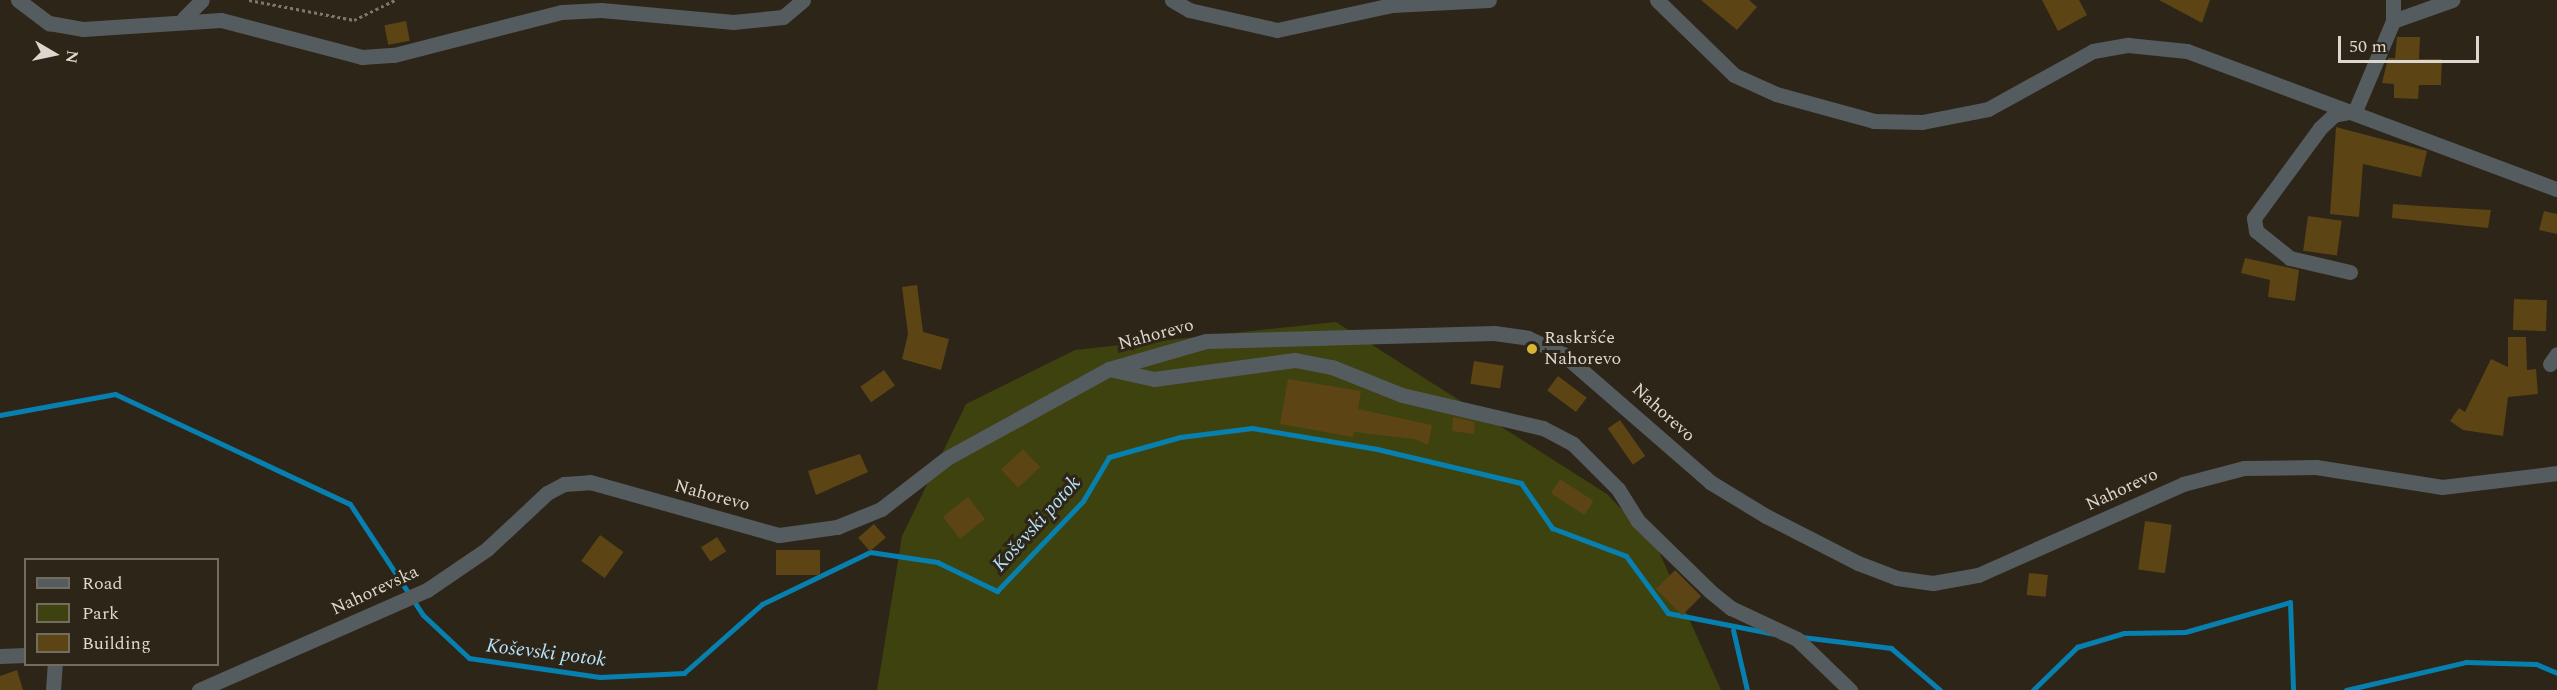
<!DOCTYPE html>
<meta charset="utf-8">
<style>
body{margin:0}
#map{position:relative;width:2557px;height:690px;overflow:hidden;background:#2d2517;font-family:Spectral,serif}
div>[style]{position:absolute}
.green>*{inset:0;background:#3d420e}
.stream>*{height:5px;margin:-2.5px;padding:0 2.5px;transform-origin:2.5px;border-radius:2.5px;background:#077faf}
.building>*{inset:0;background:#5c4415;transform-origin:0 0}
.path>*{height:3px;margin-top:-1.5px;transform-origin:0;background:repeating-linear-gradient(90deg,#7e776c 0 3px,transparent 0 6px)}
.minor>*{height:15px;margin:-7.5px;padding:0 7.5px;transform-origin:7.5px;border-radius:7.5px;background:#545c60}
.dots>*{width:16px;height:16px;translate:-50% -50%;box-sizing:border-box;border:3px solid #2d2517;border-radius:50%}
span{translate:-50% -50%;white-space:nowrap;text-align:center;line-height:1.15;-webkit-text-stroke:6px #2d2517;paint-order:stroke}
.street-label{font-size:18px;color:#ddd8cf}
.poi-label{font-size:18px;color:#ddd8cf}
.left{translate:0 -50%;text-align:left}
.water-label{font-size:20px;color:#b6e2fc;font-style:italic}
.legend{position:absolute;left:24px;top:558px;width:195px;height:108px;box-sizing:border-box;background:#2d2517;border:2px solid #736d61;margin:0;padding:8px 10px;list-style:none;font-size:18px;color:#ddd8cf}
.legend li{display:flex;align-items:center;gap:12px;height:30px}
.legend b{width:30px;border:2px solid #736d61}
.north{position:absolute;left:24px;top:24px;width:60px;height:60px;-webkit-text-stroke:4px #2d2517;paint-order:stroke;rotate:99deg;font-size:16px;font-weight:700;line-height:24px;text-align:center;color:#ddd8cf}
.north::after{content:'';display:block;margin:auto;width:21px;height:27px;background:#ddd8cf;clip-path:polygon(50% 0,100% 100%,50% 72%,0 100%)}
.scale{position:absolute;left:2338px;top:36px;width:141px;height:27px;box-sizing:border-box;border:3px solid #ddd8cf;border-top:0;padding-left:8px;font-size:18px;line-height:21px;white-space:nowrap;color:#ddd8cf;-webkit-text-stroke:4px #2d2517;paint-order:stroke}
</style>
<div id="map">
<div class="green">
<div style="clip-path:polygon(1336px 322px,1607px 494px,1656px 545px,1721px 690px,877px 690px,902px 536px,966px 404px,1075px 350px)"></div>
</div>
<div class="stream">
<div style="left:0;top:415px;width:117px;rotate:-10.3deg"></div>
<div style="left:115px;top:394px;width:259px;rotate:25.1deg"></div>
<div style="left:350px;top:504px;width:133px;rotate:56.7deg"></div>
<div style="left:423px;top:615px;width:63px;rotate:43.1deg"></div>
<div style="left:469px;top:658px;width:132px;rotate:8.3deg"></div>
<div style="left:600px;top:677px;width:84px;rotate:-2.7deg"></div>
<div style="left:684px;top:673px;width:104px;rotate:-41.5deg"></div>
<div style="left:762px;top:604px;width:120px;rotate:-25.7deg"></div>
<div style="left:870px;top:552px;width:68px;rotate:8.5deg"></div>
<div style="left:937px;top:562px;width:67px;rotate:25.8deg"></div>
<div style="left:997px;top:591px;width:124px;rotate:-46.3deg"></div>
<div style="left:1083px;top:501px;width:51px;rotate:-59.4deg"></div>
<div style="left:1109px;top:457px;width:74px;rotate:-15.7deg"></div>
<div style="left:1180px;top:437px;width:73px;rotate:-7.1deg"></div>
<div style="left:1252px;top:428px;width:127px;rotate:9.5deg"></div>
<div style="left:1377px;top:449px;width:148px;rotate:13.3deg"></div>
<div style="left:1521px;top:483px;width:55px;rotate:55.4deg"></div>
<div style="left:1552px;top:528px;width:79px;rotate:20.7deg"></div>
<div style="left:1626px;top:556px;width:71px;rotate:53.6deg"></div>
<div style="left:1668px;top:613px;width:109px;rotate:11.1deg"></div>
<div style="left:1733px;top:630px;width:62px;rotate:76.9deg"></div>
<div style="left:1802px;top:637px;width:90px;rotate:7deg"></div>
<div style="left:1891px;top:648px;width:65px;rotate:40.6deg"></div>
<div style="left:2033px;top:690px;width:62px;rotate:-44.3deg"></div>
<div style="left:2077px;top:647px;width:49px;rotate:-16.6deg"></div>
<div style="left:2124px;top:633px;width:61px;rotate:-0.9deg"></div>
<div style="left:2185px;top:632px;width:109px;rotate:-15.9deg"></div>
<div style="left:2290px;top:602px;width:88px;rotate:88deg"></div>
<div style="left:2346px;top:690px;width:123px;rotate:-13.1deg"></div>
<div style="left:2466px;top:662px;width:70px;rotate:1.6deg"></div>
<div style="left:2536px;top:664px;width:23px;rotate:23deg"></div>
</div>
<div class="building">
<div style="clip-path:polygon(1701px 0,1749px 0,1757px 7px,1737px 30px)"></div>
<div style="clip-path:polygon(2042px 0,2079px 0,2087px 15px,2058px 31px)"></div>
<div style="clip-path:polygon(2159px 0,2210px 0,2202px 23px)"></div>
<div style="left:406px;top:21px;width:20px;height:22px;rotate:79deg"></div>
<div style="clip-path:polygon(2397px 37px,2420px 37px,2419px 59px,2442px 59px,2441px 85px,2419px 85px,2418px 99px,2394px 98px,2394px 84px,2382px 83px,2388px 58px,2395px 58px)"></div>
<div style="clip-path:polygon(2336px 127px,2427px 151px,2421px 177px,2363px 164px,2359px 217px,2330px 214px)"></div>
<div style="clip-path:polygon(2393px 204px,2421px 206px,2491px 210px,2488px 228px,2392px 218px)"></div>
<div style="clip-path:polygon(2544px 211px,2557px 214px,2557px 234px,2539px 230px)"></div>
<div style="left:2308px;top:216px;width:34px;height:35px;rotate:8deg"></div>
<div style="clip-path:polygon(2245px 258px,2299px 270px,2295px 301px,2268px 297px,2270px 280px,2241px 273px)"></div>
<div style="clip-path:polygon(917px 285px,923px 332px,949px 339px,941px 370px,902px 359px,908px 334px,902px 287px)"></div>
<div style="left:2514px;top:299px;width:33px;height:31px;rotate:2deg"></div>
<div style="clip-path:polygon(2508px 337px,2526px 337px,2527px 370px,2536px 369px,2538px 394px,2508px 397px,2503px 436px,2463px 430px,2450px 421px,2459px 408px,2465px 412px,2491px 359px,2508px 367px)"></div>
<div style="left:1474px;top:361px;width:30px;height:23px;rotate:9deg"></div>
<div style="left:884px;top:370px;width:19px;height:29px;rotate:55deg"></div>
<div style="left:1558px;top:376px;width:36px;height:18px;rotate:37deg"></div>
<div style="clip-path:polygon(1288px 379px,1361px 391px,1358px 409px,1432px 425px,1428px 445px,1414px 439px,1354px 432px,1353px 437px,1280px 424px)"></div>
<div style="clip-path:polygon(1453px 417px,1475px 422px,1474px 434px,1452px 431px)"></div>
<div style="left:1620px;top:420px;width:44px;height:15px;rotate:55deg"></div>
<div style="left:1023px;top:449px;width:25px;height:30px;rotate:47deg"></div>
<div style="clip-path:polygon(860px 454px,868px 472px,816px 495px,808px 471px)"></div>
<div style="left:1560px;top:479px;width:40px;height:17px;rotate:33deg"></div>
<div style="left:968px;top:497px;width:28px;height:32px;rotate:52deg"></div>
<div style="left:2145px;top:521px;width:27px;height:49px;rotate:8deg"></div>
<div style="left:874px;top:524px;width:18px;height:21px;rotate:49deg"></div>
<div style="left:600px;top:535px;width:29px;height:32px;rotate:36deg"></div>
<div style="left:717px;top:537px;width:17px;height:19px;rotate:57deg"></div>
<div style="left:820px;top:550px;width:25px;height:44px;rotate:90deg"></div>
<div style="left:1675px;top:570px;width:37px;height:27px;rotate:45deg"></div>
<div style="left:2029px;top:573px;width:19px;height:22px;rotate:6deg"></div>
<div style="clip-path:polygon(17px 670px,23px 690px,0 690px,0 676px)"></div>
</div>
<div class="path">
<div style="left:249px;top:0;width:107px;rotate:10.8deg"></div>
<div style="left:354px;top:20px;width:46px;rotate:-26deg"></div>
</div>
<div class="minor">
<div style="left:18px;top:0;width:39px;rotate:37deg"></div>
<div style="left:49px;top:23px;width:35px;rotate:10deg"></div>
<div style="left:83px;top:29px;width:138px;rotate:-3.7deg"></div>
<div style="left:221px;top:20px;width:146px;rotate:14.7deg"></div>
<div style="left:362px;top:57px;width:32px;rotate:-4deg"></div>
<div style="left:394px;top:55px;width:173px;rotate:-14.4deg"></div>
<div style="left:562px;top:12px;width:39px;rotate:-3deg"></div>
<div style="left:601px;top:10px;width:133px;rotate:5.2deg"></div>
<div style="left:733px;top:22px;width:50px;rotate:-5.7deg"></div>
<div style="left:783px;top:17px;width:26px;rotate:-40deg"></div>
<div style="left:1172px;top:0;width:20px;rotate:30deg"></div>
<div style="left:1189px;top:10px;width:90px;rotate:12.8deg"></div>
<div style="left:1277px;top:30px;width:118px;rotate:-12.3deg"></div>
<div style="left:1392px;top:5px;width:97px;rotate:-3deg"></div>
<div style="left:1657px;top:0;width:107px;rotate:44.2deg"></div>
<div style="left:1734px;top:75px;width:46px;rotate:24.3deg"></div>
<div style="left:1776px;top:94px;width:102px;rotate:15.4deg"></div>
<div style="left:1874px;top:121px;width:48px;rotate:1.2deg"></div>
<div style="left:1922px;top:122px;width:67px;rotate:-11.1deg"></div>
<div style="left:1988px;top:109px;width:120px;rotate:-28.9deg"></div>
<div style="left:2093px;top:51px;width:36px;rotate:-10deg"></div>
<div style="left:2128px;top:45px;width:59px;rotate:5.8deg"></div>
<div style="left:2187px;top:51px;width:395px;rotate:20.5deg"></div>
<div style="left:184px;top:18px;width:25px;rotate:-45deg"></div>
<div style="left:2393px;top:21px;width:63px;rotate:-19.6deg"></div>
<div style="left:2350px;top:272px;width:62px;rotate:-166.9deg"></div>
<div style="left:2290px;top:258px;width:43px;rotate:-141.5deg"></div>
<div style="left:2256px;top:231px;width:13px;rotate:-99deg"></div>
<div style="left:2254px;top:218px;width:112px;rotate:-53.7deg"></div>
<div style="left:2320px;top:128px;width:19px;rotate:-43deg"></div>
<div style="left:2334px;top:115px;width:21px;rotate:-11deg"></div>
<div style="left:2355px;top:111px;width:98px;rotate:-67.1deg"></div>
<div style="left:2393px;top:21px;width:21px;rotate:-90deg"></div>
<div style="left:2550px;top:364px;width:12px;rotate:-55deg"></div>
<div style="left:1109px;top:369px;width:46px;rotate:12.5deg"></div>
<div style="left:1154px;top:379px;width:142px;rotate:-7.7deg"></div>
<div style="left:1295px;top:360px;width:38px;rotate:11deg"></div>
<div style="left:1332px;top:367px;width:75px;rotate:21.8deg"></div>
<div style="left:1402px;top:395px;width:145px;rotate:13.2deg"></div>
<div style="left:1543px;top:428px;width:34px;rotate:28deg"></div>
<div style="left:1573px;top:444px;width:64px;rotate:45deg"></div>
<div style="left:1618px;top:489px;width:36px;rotate:58deg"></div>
<div style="left:1637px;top:520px;width:103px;rotate:44.2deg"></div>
<div style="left:1711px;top:592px;width:26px;rotate:39deg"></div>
<div style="left:1731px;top:608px;width:73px;rotate:25.2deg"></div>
<div style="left:1797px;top:639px;width:74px;rotate:43.9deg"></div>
<div style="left:0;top:656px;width:26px;rotate:-2deg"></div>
<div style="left:53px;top:690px;width:26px;rotate:-86deg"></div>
<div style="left:199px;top:690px;width:249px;rotate:-23.7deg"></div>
<div style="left:427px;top:590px;width:73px;rotate:-34.3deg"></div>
<div style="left:487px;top:549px;width:82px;rotate:-43deg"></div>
<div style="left:547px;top:493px;width:19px;rotate:-28deg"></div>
<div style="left:564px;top:484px;width:26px;rotate:-4deg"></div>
<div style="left:590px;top:482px;width:196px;rotate:15.7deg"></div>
<div style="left:779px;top:535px;width:59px;rotate:-7.9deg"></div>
<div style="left:837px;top:527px;width:48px;rotate:-22.2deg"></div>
<div style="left:881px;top:509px;width:83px;rotate:-37.7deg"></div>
<div style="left:947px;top:458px;width:185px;rotate:-28.8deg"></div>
<div style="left:1109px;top:369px;width:101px;rotate:-16.1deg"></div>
<div style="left:1206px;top:341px;width:288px;rotate:-1.6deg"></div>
<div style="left:1494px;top:333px;width:34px;rotate:8deg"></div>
<div style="left:1528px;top:338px;width:38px;rotate:25deg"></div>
<div style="left:1563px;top:354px;width:195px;rotate:41deg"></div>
<div style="left:1710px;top:482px;width:66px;rotate:31.3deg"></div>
<div style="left:1766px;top:516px;width:103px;rotate:27.1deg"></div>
<div style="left:1858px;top:563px;width:42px;rotate:21deg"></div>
<div style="left:1897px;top:578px;width:36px;rotate:8deg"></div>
<div style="left:1933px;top:583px;width:46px;rotate:-10.1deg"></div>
<div style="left:1978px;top:575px;width:224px;rotate:-23.9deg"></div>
<div style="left:2183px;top:484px;width:63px;rotate:-14.7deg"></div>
<div style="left:2244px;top:468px;width:72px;rotate:-0.8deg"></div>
<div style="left:2316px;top:467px;width:128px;rotate:9deg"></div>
<div style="left:2442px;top:487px;width:116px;rotate:-6.9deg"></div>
</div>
<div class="dots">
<div style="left:1532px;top:349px;background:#d6b534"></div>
</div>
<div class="street-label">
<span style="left:1156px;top:335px;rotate:-15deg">Nahorevo</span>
<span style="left:1663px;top:413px;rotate:42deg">Nahorevo</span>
<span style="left:2122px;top:490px;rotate:-25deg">Nahorevo</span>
<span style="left:712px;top:496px;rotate:15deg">Nahorevo</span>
<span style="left:375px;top:591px;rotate:-25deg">Nahorevska</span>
</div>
<div class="poi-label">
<span class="left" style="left:1544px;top:349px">Raskršće<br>Nahorevo</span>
</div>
<div class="water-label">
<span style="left:1037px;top:524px;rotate:-48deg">Koševski potok</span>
<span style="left:546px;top:653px;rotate:7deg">Koševski potok</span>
</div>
<ul class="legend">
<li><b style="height:8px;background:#545c60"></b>Road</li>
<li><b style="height:16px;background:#3d420e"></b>Park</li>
<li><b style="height:16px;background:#5c4415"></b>Building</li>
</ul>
<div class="north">N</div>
<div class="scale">50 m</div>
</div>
